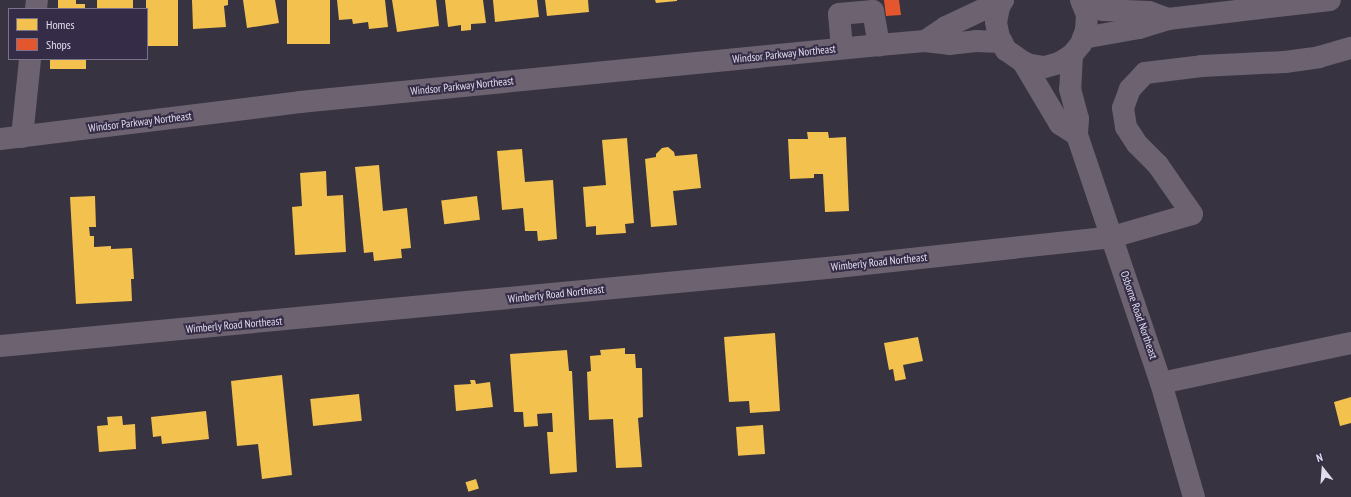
<!DOCTYPE html>
<style>
body{margin:0}
#map{position:relative;width:1351px;height:497px;overflow:hidden;background:#373341;font-family:"PT Sans Narrow",sans-serif}
div>[style]{position:absolute}
.homes>*{inset:0;background:#f2c14e;transform-origin:0 0}
.shops>*{inset:0;background:#e4572e}
.minor>*{height:22px;margin:-11px;padding:0 11px;transform-origin:11px;border-radius:11px;background:#6c6270}
span{translate:-50% -50%;white-space:nowrap;text-align:center;line-height:1.15;-webkit-text-stroke:4px #352d47;paint-order:stroke}
.street-label{font-size:11px;color:#e1dced}
.legend{position:absolute;left:8px;top:8px;width:140px;height:52px;box-sizing:border-box;background:#352d47;border:1px solid #7a7389;margin:0;padding:5px 7px;list-style:none;font-size:12px;color:#e1dced}
.legend li{display:flex;align-items:center;gap:8px;height:20px}
.legend b{width:20px;border:1px solid #7a7389}
.north{position:absolute;left:1303px;top:449px;width:40px;height:40px;-webkit-text-stroke:3px #352d47;paint-order:stroke;rotate:343deg;font-size:11px;font-weight:700;line-height:16px;text-align:center;color:#e1dced}
.north::after{content:'';display:block;margin:auto;width:14px;height:18px;background:#e1dced;clip-path:polygon(50% 0,100% 100%,50% 72%,0 100%)}
</style>
<div id="map">
<div class="homes">
<div style="clip-path:polygon(58px 0,76px 0,76px 4px,85px 4px,85px 9px,58px 9px)"></div>
<div style="left:97px;top:0;width:36px;height:9px"></div>
<div style="left:146px;top:0;width:32px;height:46px"></div>
<div style="clip-path:polygon(192px 0,228px 0,228px 5px,224px 6px,226px 27px,193px 29px)"></div>
<div style="clip-path:polygon(243px 0,275px 0,279px 23px,247px 28px)"></div>
<div style="left:287px;top:0;width:43px;height:44px"></div>
<div style="clip-path:polygon(337px 0,385px 0,388px 27px,369px 29px,368px 22px,353px 24px,352px 19px,339px 20px)"></div>
<div style="clip-path:polygon(392px 0,436px 0,439px 26px,397px 32px)"></div>
<div style="clip-path:polygon(445px 0,483px 0,486px 23px,471px 24px,471px 30px,461px 31px,461px 25px,448px 27px)"></div>
<div style="clip-path:polygon(493px 0,537px 0,539px 17px,495px 22px)"></div>
<div style="clip-path:polygon(545px 0,588px 0,589px 12px,547px 16px)"></div>
<div style="clip-path:polygon(655px 0,677px 0,677px 1px,656px 3px)"></div>
<div style="left:50px;top:59px;width:36px;height:10px"></div>
<div style="clip-path:polygon(807px 132px,828px 132px,829px 138px,846px 137px,849px 211px,825px 212px,823px 174px,814px 174px,814px 178px,790px 179px,788px 139px,808px 139px)"></div>
<div style="clip-path:polygon(627px 138px,634px 223px,625px 224px,626px 233px,596px 235px,596px 226px,586px 227px,583px 187px,606px 185px,602px 140px)"></div>
<div style="clip-path:polygon(668px 147px,674px 152px,675px 156px,697px 154px,701px 188px,673px 191px,677px 225px,651px 227px,645px 159px,656px 157px,656px 154px,662px 148px)"></div>
<div style="clip-path:polygon(522px 149px,525px 182px,553px 180px,557px 239px,538px 241px,537px 231px,525px 231px,523px 208px,502px 210px,497px 151px)"></div>
<div style="clip-path:polygon(379px 165px,383px 211px,407px 208px,411px 248px,401px 249px,402px 258px,374px 261px,373px 252px,364px 253px,355px 167px)"></div>
<div style="clip-path:polygon(326px 171px,327px 196px,343px 195px,346px 252px,295px 255px,292px 207px,302px 206px,300px 173px)"></div>
<div style="clip-path:polygon(95px 196px,96px 227px,89px 227px,90px 236px,94px 236px,94px 247px,111px 246px,111px 249px,132px 248px,134px 279px,131px 279px,132px 301px,76px 304px,70px 197px)"></div>
<div style="left:477px;top:196px;width:24px;height:36px;rotate:83deg"></div>
<div style="clip-path:polygon(775px 333px,780px 411px,750px 413px,749px 401px,729px 402px,724px 337px)"></div>
<div style="clip-path:polygon(918px 337px,923px 361px,903px 365px,906px 379px,895px 381px,893px 369px,889px 370px,884px 343px)"></div>
<div style="clip-path:polygon(625px 348px,625px 354px,635px 354px,636px 368px,642px 368px,643px 417px,638px 418px,642px 467px,616px 468px,613px 419px,589px 420px,587px 372px,591px 371px,590px 356px,601px 355px,600px 350px)"></div>
<div style="clip-path:polygon(567px 350px,569px 371px,572px 371px,577px 472px,550px 474px,547px 432px,553px 432px,552px 413px,537px 414px,538px 426px,524px 427px,523px 412px,514px 412px,510px 354px)"></div>
<div style="clip-path:polygon(282px 375px,292px 475px,262px 479px,258px 444px,237px 446px,231px 381px)"></div>
<div style="clip-path:polygon(470px 380px,475px 380px,476px 384px,490px 382px,493px 407px,456px 411px,454px 385px,471px 384px)"></div>
<div style="left:359px;top:394px;width:27px;height:49px;rotate:84deg"></div>
<div style="clip-path:polygon(1351px 397px,1351px 423px,1340px 426px,1334px 402px)"></div>
<div style="clip-path:polygon(206px 411px,209px 439px,162px 444px,161px 436px,153px 437px,151px 417px)"></div>
<div style="clip-path:polygon(122px 416px,123px 425px,135px 424px,136px 449px,99px 452px,97px 426px,108px 425px,107px 417px)"></div>
<div style="left:763px;top:425px;width:29px;height:27px;rotate:86deg"></div>
<div style="left:476px;top:479px;width:10px;height:11px;rotate:73deg"></div>
</div>
<div class="shops">
<div style="clip-path:polygon(884px 0,899px 0,901px 15px,886px 16px)"></div>
</div>
<div class="minor">
<div style="left:1003px;top:0;width:8px;rotate:120deg"></div>
<div style="left:999px;top:7px;width:15px;rotate:101deg"></div>
<div style="left:996px;top:22px;width:15px;rotate:79deg"></div>
<div style="left:999px;top:37px;width:15px;rotate:62deg"></div>
<div style="left:1006px;top:50px;width:21px;rotate:35deg"></div>
<div style="left:1023px;top:62px;width:8px;rotate:23deg"></div>
<div style="left:1030px;top:65px;width:15px;rotate:8deg"></div>
<div style="left:1045px;top:67px;width:15px;rotate:-16deg"></div>
<div style="left:1059px;top:63px;width:15px;rotate:-32deg"></div>
<div style="left:1072px;top:55px;width:14px;rotate:-51deg"></div>
<div style="left:1081px;top:44px;width:15px;rotate:-70deg"></div>
<div style="left:1086px;top:30px;width:15px;rotate:-86deg"></div>
<div style="left:1087px;top:15px;width:16px;rotate:-112deg"></div>
<div style="left:1082px;top:1px;width:23px;rotate:23deg"></div>
<div style="left:1103px;top:10px;width:46px;rotate:2.5deg"></div>
<div style="left:1149px;top:12px;width:20px;rotate:20deg"></div>
<div style="left:36px;top:9px;width:9px;rotate:-84deg"></div>
<div style="left:1083px;top:38px;width:57px;rotate:-10.1deg"></div>
<div style="left:1139px;top:28px;width:30px;rotate:-17deg"></div>
<div style="left:1168px;top:19px;width:163px;rotate:-6.7deg"></div>
<div style="left:925px;top:41px;width:25px;rotate:-34deg"></div>
<div style="left:946px;top:27px;width:63px;rotate:-25.3deg"></div>
<div style="left:842px;top:48px;width:34px;rotate:-95deg"></div>
<div style="left:839px;top:14px;width:34px;rotate:-5deg"></div>
<div style="left:873px;top:11px;width:35px;rotate:80deg"></div>
<div style="left:1072px;top:55px;width:34px;rotate:93deg"></div>
<div style="left:1070px;top:89px;width:31px;rotate:75deg"></div>
<div style="left:1078px;top:119px;width:16px;rotate:94deg"></div>
<div style="left:1077px;top:135px;width:262px;rotate:71.3deg"></div>
<div style="left:1161px;top:383px;width:119px;rotate:73.9deg"></div>
<div style="left:1023px;top:62px;width:72px;rotate:59.2deg"></div>
<div style="left:1060px;top:124px;width:20px;rotate:33deg"></div>
<div style="left:22px;top:137px;width:78px;rotate:-84.1deg"></div>
<div style="left:0;top:139px;width:302px;rotate:-7deg"></div>
<div style="left:300px;top:102px;width:582px;rotate:-5.62deg"></div>
<div style="left:879px;top:45px;width:46px;rotate:-5deg"></div>
<div style="left:925px;top:41px;width:24px;rotate:7deg"></div>
<div style="left:949px;top:44px;width:27px;rotate:-6deg"></div>
<div style="left:976px;top:41px;width:26px;rotate:2deg"></div>
<div style="left:0;top:346px;width:841px;rotate:-5.39deg"></div>
<div style="left:837px;top:267px;width:277px;rotate:-6.2deg"></div>
<div style="left:1112px;top:237px;width:83px;rotate:-16deg"></div>
<div style="left:1192px;top:214px;width:60px;rotate:-124.8deg"></div>
<div style="left:1158px;top:165px;width:30px;rotate:-135deg"></div>
<div style="left:1137px;top:144px;width:20px;rotate:-123deg"></div>
<div style="left:1126px;top:127px;width:19px;rotate:-99deg"></div>
<div style="left:1123px;top:108px;width:20px;rotate:-70deg"></div>
<div style="left:1130px;top:89px;width:22px;rotate:-47deg"></div>
<div style="left:1145px;top:73px;width:57px;rotate:-7deg"></div>
<div style="left:1202px;top:66px;width:83px;rotate:-2.8deg"></div>
<div style="left:1285px;top:62px;width:34px;rotate:-8deg"></div>
<div style="left:1319px;top:57px;width:33px;rotate:-16deg"></div>
<div style="left:1161px;top:383px;width:194px;rotate:-11.9deg"></div>
</div>
<div class="street-label">
<span style="left:784px;top:54px;rotate:-6deg">Windsor Parkway Northeast</span>
<span style="left:462px;top:86px;rotate:-6deg">Windsor Parkway Northeast</span>
<span style="left:140px;top:122px;rotate:-7deg">Windsor Parkway Northeast</span>
<span style="left:879px;top:262px;rotate:-6deg">Wimberly Road Northeast</span>
<span style="left:556px;top:294px;rotate:-6deg">Wimberly Road Northeast</span>
<span style="left:1139px;top:315px;rotate:71deg">Osborne Road Northeast</span>
<span style="left:234px;top:325px;rotate:-5deg">Wimberly Road Northeast</span>
</div>
<ul class="legend">
<li><b style="height:11px;background:#f2c14e"></b>Homes</li>
<li><b style="height:11px;background:#e4572e"></b>Shops</li>
</ul>
<div class="north">N</div>
</div>
